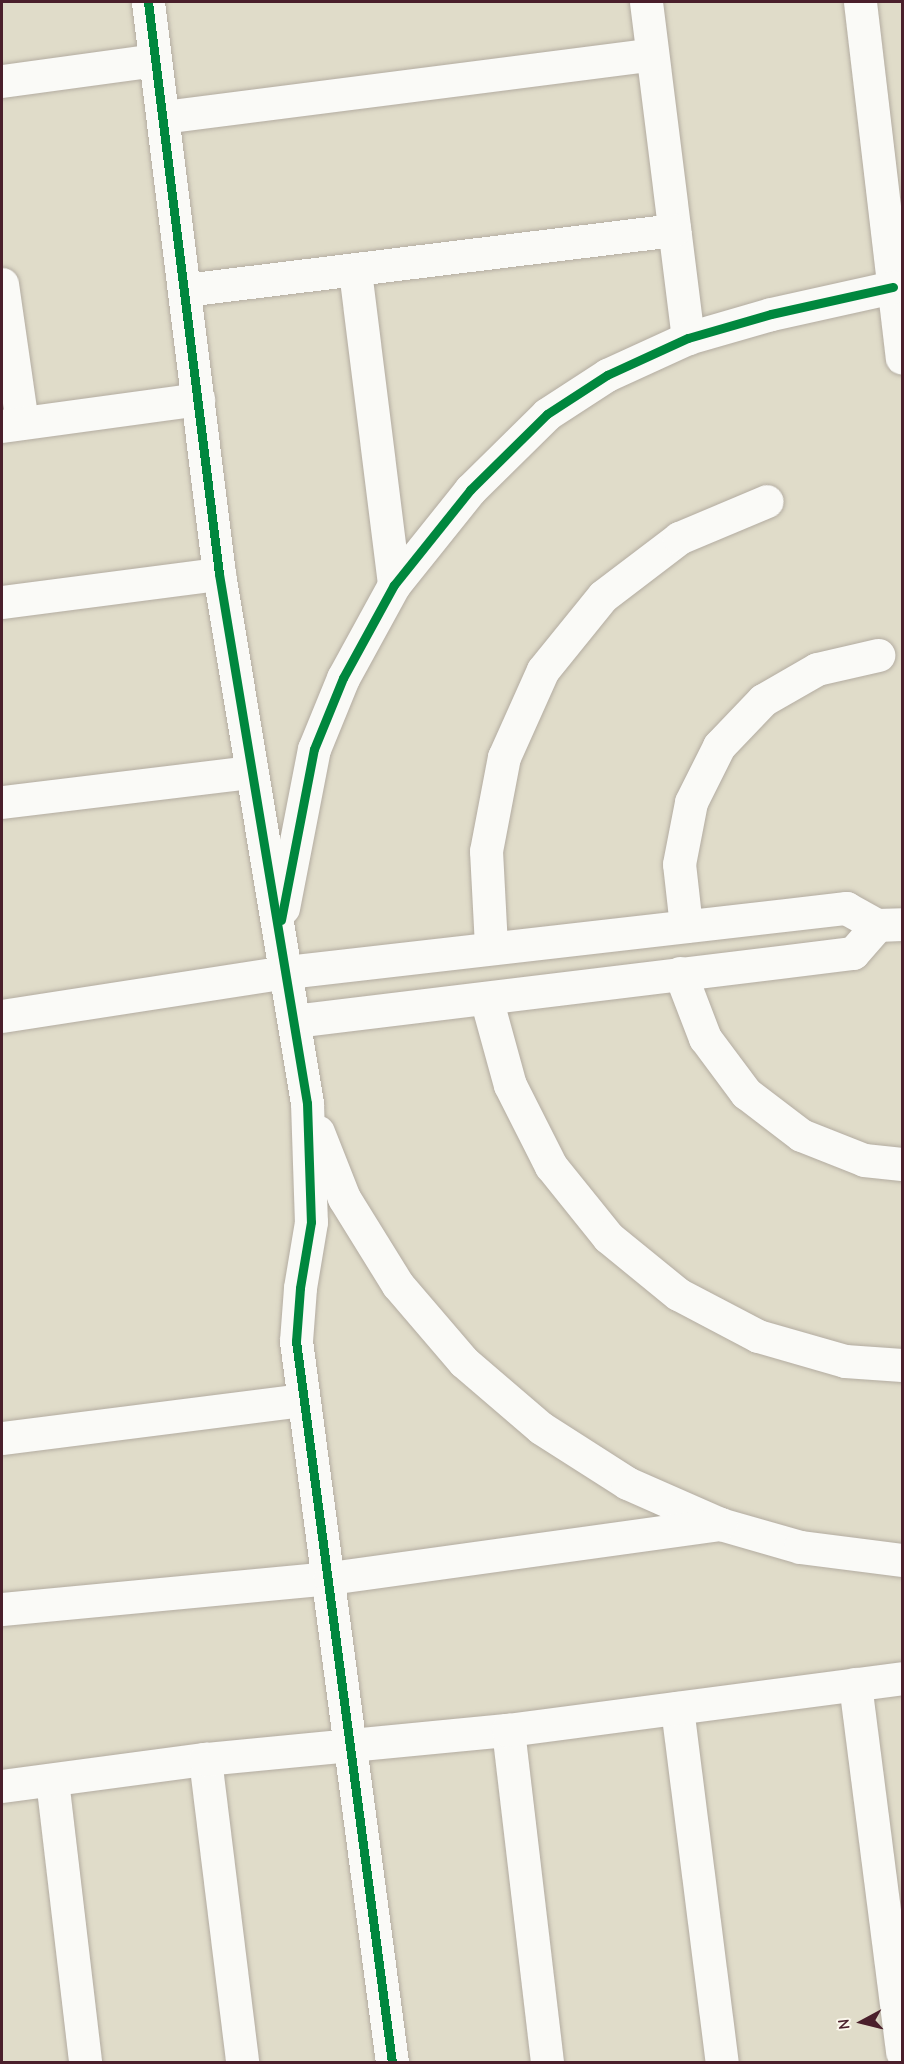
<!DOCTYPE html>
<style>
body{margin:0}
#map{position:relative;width:904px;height:2064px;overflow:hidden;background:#e0dcc9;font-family:"Comic Neue",sans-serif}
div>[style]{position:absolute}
.roads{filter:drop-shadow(0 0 2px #b3aca1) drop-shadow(0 0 2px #b3aca1)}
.minor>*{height:33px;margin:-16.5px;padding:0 16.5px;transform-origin:16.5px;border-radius:16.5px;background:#fafaf7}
.cycleway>*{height:9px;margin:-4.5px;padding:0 4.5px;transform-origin:4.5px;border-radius:4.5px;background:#00873e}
span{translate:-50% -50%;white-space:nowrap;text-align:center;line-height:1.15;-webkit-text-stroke:4.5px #fbf7ec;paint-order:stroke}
.frame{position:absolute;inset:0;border:3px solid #4a1f2b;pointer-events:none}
.north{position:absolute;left:832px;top:1992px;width:60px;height:60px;-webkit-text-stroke:4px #fbf7ec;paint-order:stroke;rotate:263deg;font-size:16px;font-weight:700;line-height:24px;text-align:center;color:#4a1f2b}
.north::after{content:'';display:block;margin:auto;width:21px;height:27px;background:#4a1f2b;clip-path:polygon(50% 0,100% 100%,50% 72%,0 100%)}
</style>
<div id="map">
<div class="roads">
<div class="minor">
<div style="left:148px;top:2px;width:576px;rotate:82.92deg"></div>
<div style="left:219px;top:574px;width:536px;rotate:80.56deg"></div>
<div style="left:307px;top:1103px;width:119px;rotate:88.1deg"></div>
<div style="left:311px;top:1222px;width:67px;rotate:99.5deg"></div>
<div style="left:300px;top:1288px;width:53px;rotate:94.3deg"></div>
<div style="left:296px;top:1341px;width:727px;rotate:82.42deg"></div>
<div style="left:646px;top:2px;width:339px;rotate:82.9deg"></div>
<div style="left:860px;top:2px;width:358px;rotate:83.3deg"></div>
<div style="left:2px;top:81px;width:154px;rotate:-7.8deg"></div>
<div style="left:163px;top:117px;width:493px;rotate:-7.3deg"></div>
<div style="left:355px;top:271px;width:316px;rotate:82.9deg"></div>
<div style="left:2px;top:284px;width:140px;rotate:81.8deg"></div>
<div style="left:185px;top:290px;width:493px;rotate:-7deg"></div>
<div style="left:2px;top:426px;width:198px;rotate:-7.8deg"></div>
<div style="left:2px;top:602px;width:219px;rotate:-7.4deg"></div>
<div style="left:2px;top:802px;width:251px;rotate:-6.9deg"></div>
<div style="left:283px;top:908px;width:162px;rotate:-79deg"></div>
<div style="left:314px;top:749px;width:77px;rotate:-67.8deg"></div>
<div style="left:343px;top:678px;width:106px;rotate:-61.3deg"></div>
<div style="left:394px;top:585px;width:122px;rotate:-51.3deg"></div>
<div style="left:470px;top:490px;width:108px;rotate:-44.6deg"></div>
<div style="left:547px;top:414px;width:72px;rotate:-33deg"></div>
<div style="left:607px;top:375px;width:89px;rotate:-24.6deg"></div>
<div style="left:688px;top:338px;width:86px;rotate:-16.1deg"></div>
<div style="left:771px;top:314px;width:125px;rotate:-12.5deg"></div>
<div style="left:686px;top:926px;width:62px;rotate:-96.4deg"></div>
<div style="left:679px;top:864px;width:63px;rotate:-79deg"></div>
<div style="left:691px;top:802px;width:63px;rotate:-63.4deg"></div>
<div style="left:719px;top:746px;width:64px;rotate:-46.3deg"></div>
<div style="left:763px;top:700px;width:62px;rotate:-29.9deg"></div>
<div style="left:817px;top:669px;width:63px;rotate:-12.9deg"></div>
<div style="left:491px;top:946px;width:95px;rotate:-93deg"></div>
<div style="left:486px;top:851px;width:96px;rotate:-79.2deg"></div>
<div style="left:504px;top:757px;width:95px;rotate:-65.9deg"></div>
<div style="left:543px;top:670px;width:95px;rotate:-51deg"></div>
<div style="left:603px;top:596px;width:96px;rotate:-37.3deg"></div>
<div style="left:679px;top:538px;width:95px;rotate:-22.8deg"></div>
<div style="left:680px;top:973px;width:70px;rotate:69deg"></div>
<div style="left:705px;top:1038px;width:69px;rotate:53.3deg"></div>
<div style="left:746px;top:1093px;width:69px;rotate:37.4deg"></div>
<div style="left:801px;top:1135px;width:68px;rotate:21.6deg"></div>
<div style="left:864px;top:1160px;width:38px;rotate:6deg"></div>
<div style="left:486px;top:998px;width:90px;rotate:74.6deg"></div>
<div style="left:510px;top:1085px;width:91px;rotate:63.2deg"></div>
<div style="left:551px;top:1166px;width:91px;rotate:51.2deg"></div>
<div style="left:608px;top:1237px;width:90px;rotate:39.2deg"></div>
<div style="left:678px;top:1294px;width:90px;rotate:27.7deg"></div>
<div style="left:758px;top:1336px;width:91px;rotate:16deg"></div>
<div style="left:845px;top:1361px;width:57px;rotate:4deg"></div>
<div style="left:2px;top:1016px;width:288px;rotate:-8.8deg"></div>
<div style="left:287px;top:972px;width:563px;rotate:-6.53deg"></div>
<div style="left:846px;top:908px;width:35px;rotate:29deg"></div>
<div style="left:877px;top:925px;width:25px;rotate:-2deg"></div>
<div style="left:294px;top:1021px;width:563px;rotate:-6.94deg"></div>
<div style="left:853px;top:953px;width:37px;rotate:-49deg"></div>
<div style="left:318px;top:1132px;width:71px;rotate:68.5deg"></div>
<div style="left:344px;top:1198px;width:102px;rotate:58.2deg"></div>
<div style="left:398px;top:1285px;width:101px;rotate:49.4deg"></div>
<div style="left:464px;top:1362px;width:101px;rotate:40.6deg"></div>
<div style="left:541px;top:1428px;width:102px;rotate:32.6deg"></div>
<div style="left:627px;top:1483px;width:102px;rotate:23.8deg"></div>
<div style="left:720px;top:1524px;width:83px;rotate:16deg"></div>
<div style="left:800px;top:1547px;width:103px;rotate:7.3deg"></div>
<div style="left:2px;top:1438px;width:303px;rotate:-7.2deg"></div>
<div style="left:2px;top:1609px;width:329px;rotate:-5.4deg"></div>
<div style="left:330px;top:1578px;width:394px;rotate:-7.9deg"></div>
<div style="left:855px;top:1684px;width:371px;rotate:82.7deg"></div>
<div style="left:677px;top:1708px;width:357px;rotate:82.8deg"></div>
<div style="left:508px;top:1730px;width:334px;rotate:83.3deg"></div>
<div style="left:205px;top:1759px;width:305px;rotate:83deg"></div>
<div style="left:52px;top:1780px;width:284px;rotate:83.3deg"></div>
<div style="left:2px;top:1786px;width:205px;rotate:-7.6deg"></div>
<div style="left:205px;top:1759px;width:304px;rotate:-5.5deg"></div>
<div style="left:508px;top:1730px;width:397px;rotate:-7.5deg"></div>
</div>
</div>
<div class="cycleway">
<div style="left:148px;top:2px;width:576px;rotate:82.92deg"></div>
<div style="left:219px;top:574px;width:536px;rotate:80.56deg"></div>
<div style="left:307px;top:1103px;width:119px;rotate:88.1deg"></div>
<div style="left:311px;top:1222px;width:67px;rotate:99.5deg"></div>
<div style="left:300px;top:1288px;width:53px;rotate:94.3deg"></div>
<div style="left:296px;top:1341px;width:727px;rotate:82.42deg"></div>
<div style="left:281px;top:920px;width:174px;rotate:-79.1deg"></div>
<div style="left:314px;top:749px;width:77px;rotate:-67.8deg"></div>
<div style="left:343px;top:678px;width:106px;rotate:-61.3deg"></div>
<div style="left:394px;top:585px;width:122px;rotate:-51.3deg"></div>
<div style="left:470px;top:490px;width:108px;rotate:-44.6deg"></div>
<div style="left:547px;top:414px;width:72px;rotate:-33deg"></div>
<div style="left:607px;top:375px;width:89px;rotate:-24.6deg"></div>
<div style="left:688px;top:338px;width:86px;rotate:-16.1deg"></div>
<div style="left:771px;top:314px;width:125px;rotate:-12.5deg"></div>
</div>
<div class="frame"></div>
<div class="north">N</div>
</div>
